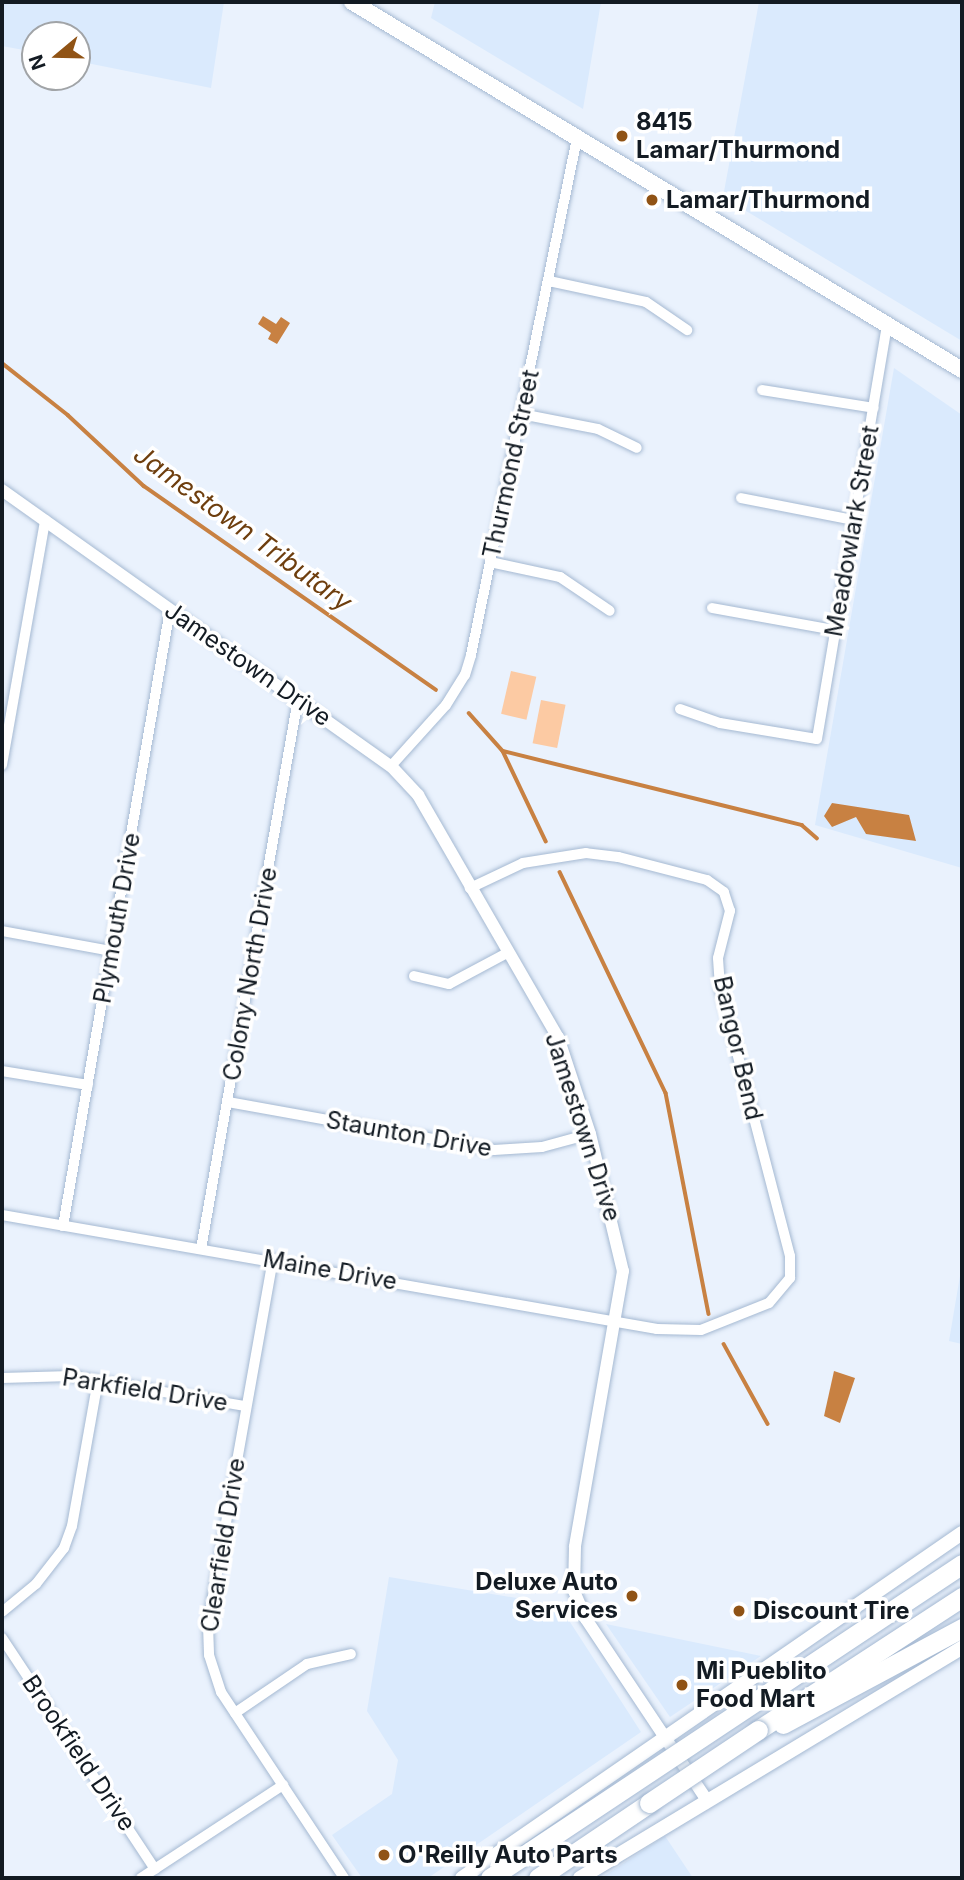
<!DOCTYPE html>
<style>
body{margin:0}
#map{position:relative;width:964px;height:1880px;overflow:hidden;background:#eaf2fd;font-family:Inter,sans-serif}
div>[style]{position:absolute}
.built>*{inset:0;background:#daeafd}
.green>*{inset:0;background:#fccaa3;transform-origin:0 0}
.water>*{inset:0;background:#c88142}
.stream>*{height:3.5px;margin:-1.75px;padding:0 1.75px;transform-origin:1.75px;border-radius:1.75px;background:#c88142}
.roads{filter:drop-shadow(0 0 2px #a5b9d2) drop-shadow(0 0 2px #a5b9d2)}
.minor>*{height:10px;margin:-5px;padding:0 5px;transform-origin:5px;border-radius:5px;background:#fff}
.tertiary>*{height:12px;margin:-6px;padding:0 6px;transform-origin:6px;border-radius:6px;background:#fff}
.secondary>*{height:14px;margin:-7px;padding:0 7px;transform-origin:7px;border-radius:7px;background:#fff}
.primary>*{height:16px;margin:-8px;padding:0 8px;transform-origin:8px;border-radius:8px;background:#fff}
.motorway>*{height:19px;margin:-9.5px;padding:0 9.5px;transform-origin:9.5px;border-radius:9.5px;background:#fff}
.bridges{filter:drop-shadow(0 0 2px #a5b9d2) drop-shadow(0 0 2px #a5b9d2)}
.motorway-bridge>*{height:19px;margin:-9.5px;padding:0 9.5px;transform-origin:9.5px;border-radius:9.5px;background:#fff}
.dots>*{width:19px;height:19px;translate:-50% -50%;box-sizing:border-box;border:4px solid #fff;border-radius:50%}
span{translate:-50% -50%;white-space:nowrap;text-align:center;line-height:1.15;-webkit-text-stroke:7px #fff;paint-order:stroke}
.poi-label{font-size:24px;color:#131b23;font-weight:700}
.left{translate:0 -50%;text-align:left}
.right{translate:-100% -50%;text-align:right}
.street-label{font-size:24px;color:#131b23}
.water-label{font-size:26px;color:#6e3e0e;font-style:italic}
.frame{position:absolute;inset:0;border:4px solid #131b23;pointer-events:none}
.north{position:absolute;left:21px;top:21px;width:70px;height:70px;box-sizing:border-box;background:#fff;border:2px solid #a1a4a7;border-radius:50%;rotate:251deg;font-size:19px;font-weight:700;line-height:28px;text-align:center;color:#131b23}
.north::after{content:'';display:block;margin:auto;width:24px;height:32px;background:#905315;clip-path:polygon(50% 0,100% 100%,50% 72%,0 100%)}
</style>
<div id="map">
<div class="built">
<div style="clip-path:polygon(2px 2px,224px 2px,211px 88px,77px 61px,77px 35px,35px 35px,35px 52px,2px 46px)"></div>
<div style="clip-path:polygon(435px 2px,601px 2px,583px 109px,431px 18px)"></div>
<div style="clip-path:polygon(759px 2px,962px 2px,962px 341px,723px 197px)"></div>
<div style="clip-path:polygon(894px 368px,962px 415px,962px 868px,815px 825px)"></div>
<div style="clip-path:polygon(962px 1264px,962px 1344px,949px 1341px)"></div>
<div style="clip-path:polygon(389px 1577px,559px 1605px,641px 1732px,428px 1878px,362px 1878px,332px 1835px,392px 1794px,398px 1760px,367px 1711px)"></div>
<div style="clip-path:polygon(606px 1624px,761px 1656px,670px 1717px)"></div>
<div style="clip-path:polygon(665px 1836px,693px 1878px,601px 1878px)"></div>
</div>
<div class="green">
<div style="left:511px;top:671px;width:26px;height:44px;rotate:13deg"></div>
<div style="left:541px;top:700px;width:25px;height:44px;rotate:11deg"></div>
</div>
<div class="water">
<div style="clip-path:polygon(263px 316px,276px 324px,281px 317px,290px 323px,277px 344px,268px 339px,271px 333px,258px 324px)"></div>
<div style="clip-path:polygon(832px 803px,909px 815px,916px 841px,866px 834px,856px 817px,832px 827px,824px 816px)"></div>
<div style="clip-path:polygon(834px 1371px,855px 1378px,840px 1423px,824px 1416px)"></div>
</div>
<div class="stream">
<div style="left:2px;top:363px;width:84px;rotate:38.2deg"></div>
<div style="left:68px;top:415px;width:104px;rotate:43.1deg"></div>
<div style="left:144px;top:486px;width:356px;rotate:34.9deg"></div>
<div style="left:469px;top:713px;width:51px;rotate:48.2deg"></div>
<div style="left:503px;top:751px;width:100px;rotate:64.5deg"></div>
<div style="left:503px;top:751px;width:308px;rotate:13.9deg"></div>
<div style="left:802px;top:825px;width:20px;rotate:41deg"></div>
<div style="left:560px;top:872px;width:245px;rotate:64.4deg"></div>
<div style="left:666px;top:1093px;width:225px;rotate:79deg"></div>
<div style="left:724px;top:1344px;width:91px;rotate:61.2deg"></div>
</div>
<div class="roads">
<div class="minor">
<div style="left:549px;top:281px;width:99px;rotate:12.2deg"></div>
<div style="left:646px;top:302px;width:50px;rotate:34.3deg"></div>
<div style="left:762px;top:390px;width:113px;rotate:9.1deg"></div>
<div style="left:521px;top:414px;width:78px;rotate:11deg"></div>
<div style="left:598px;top:429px;width:43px;rotate:26deg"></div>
<div style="left:741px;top:498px;width:114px;rotate:11.1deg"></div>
<div style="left:490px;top:562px;width:72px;rotate:12.1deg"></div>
<div style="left:560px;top:577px;width:60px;rotate:34.2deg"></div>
<div style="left:712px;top:608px;width:124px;rotate:10.2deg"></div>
<div style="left:680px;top:709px;width:42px;rotate:19.3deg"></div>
<div style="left:720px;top:723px;width:98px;rotate:9.4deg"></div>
<div style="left:817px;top:739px;width:422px;rotate:-80.4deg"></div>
<div style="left:2px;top:765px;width:249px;rotate:-80deg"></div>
<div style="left:391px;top:766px;width:82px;rotate:-48deg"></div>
<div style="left:446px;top:705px;width:36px;rotate:-58deg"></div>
<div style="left:465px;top:675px;width:21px;rotate:-73deg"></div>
<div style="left:471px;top:655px;width:528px;rotate:-78.41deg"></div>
<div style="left:2px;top:931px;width:111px;rotate:10.4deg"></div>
<div style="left:414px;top:976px;width:36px;rotate:13deg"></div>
<div style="left:449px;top:984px;width:66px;rotate:-28.1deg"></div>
<div style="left:2px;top:1071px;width:87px;rotate:9.2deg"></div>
<div style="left:228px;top:1102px;width:270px;rotate:10.2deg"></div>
<div style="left:494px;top:1150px;width:48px;rotate:-3.6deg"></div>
<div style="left:542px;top:1147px;width:50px;rotate:-15.2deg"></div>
<div style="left:2px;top:1215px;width:665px;rotate:9.87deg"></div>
<div style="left:657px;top:1329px;width:44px;rotate:1.3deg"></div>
<div style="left:701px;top:1330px;width:73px;rotate:-21.7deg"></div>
<div style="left:769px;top:1303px;width:33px;rotate:-50deg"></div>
<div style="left:790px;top:1278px;width:22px;rotate:-90deg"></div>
<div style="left:790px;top:1256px;width:278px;rotate:-104.6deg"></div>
<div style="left:720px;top:987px;width:29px;rotate:-94deg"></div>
<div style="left:718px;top:958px;width:49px;rotate:-75.7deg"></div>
<div style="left:730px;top:911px;width:20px;rotate:-108deg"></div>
<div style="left:724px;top:892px;width:21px;rotate:-145deg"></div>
<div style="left:707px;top:880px;width:92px;rotate:-165.5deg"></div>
<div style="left:618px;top:857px;width:32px;rotate:-173deg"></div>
<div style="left:586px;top:853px;width:64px;rotate:171deg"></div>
<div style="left:523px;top:863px;width:59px;rotate:154.7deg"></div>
<div style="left:63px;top:1226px;width:625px;rotate:-80.15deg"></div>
<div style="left:201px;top:1249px;width:558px;rotate:-80deg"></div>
<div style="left:273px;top:1259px;width:372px;rotate:100.1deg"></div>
<div style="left:208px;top:1625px;width:30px;rotate:88deg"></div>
<div style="left:209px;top:1655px;width:39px;rotate:72deg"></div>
<div style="left:221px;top:1692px;width:223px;rotate:56.5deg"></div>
<div style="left:2px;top:1378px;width:69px;rotate:-1.7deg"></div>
<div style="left:71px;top:1376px;width:177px;rotate:9.8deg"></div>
<div style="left:2px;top:1612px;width:44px;rotate:-39.5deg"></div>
<div style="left:36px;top:1584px;width:46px;rotate:-52.1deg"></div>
<div style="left:64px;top:1548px;width:23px;rotate:-70deg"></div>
<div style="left:72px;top:1526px;width:148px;rotate:-79.9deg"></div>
<div style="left:2px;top:1638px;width:277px;rotate:56.5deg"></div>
<div style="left:235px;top:1713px;width:87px;rotate:-34.2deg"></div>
<div style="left:307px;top:1664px;width:45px;rotate:-12.8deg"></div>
<div style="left:141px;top:1878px;width:170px;rotate:-33.2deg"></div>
</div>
<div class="tertiary">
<div style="left:2px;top:490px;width:477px;rotate:35.4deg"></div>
<div style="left:391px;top:766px;width:40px;rotate:47deg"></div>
<div style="left:418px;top:795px;width:280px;rotate:60deg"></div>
<div style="left:558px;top:1037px;width:102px;rotate:71.7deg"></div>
<div style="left:590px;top:1134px;width:141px;rotate:76.5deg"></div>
<div style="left:623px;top:1271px;width:280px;rotate:99.9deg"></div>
<div style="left:575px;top:1547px;width:44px;rotate:91.3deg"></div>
<div style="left:574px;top:1591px;width:30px;rotate:67deg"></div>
<div style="left:586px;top:1619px;width:216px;rotate:56.3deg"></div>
</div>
<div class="secondary">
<div style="left:462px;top:1878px;width:607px;rotate:-34.61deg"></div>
<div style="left:580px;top:1878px;width:446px;rotate:-31.1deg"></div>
</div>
<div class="primary">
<div style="left:352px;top:2px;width:712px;rotate:31.1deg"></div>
</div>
<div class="motorway">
<div style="left:783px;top:1724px;width:203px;rotate:-28.2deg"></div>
<div style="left:758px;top:1730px;width:244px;rotate:-33.1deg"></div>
<div style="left:538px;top:1878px;width:134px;rotate:-34deg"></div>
</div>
</div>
<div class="bridges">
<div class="motorway-bridge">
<div style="left:649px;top:1803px;width:131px;rotate:-33.8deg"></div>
<div style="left:490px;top:1878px;width:567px;rotate:-33.63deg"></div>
</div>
</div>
<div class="dots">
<div style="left:622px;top:136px;background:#905315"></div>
<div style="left:652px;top:200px;background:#905315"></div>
<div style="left:632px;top:1596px;background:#905315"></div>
<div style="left:739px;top:1611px;background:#905315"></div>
<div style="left:682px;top:1685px;background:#905315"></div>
<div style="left:384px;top:1855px;background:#905315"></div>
</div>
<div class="poi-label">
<span class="left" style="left:636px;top:136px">8415<br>Lamar/Thurmond</span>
<span class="left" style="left:666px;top:200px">Lamar/Thurmond</span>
<span class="right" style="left:618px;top:1596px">Deluxe Auto<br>Services</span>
<span class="left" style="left:753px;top:1611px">Discount Tire</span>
<span class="left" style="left:696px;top:1685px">Mi Pueblito<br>Food Mart</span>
<span class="left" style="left:398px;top:1855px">O'Reilly Auto Parts</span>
</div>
<div class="street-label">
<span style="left:511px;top:464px;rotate:-78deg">Thurmond Street</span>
<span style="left:852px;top:531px;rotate:-80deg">Meadowlark Street</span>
<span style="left:248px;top:664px;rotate:35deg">Jamestown Drive</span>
<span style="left:117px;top:918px;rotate:-80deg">Plymouth Drive</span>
<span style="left:250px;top:974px;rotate:-80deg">Colony North Drive</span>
<span style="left:738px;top:1048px;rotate:77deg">Bangor Bend</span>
<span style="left:583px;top:1127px;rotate:72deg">Jamestown Drive</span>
<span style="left:409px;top:1134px;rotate:10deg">Staunton Drive</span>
<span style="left:330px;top:1270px;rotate:10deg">Maine Drive</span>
<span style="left:145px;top:1390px;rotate:9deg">Parkfield Drive</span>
<span style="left:223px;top:1545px;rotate:-81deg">Clearfield Drive</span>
<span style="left:79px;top:1753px;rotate:56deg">Brookfield Drive</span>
</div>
<div class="water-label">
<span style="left:243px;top:528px;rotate:36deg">Jamestown Tributary</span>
</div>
<div class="frame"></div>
<div class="north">N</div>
</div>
